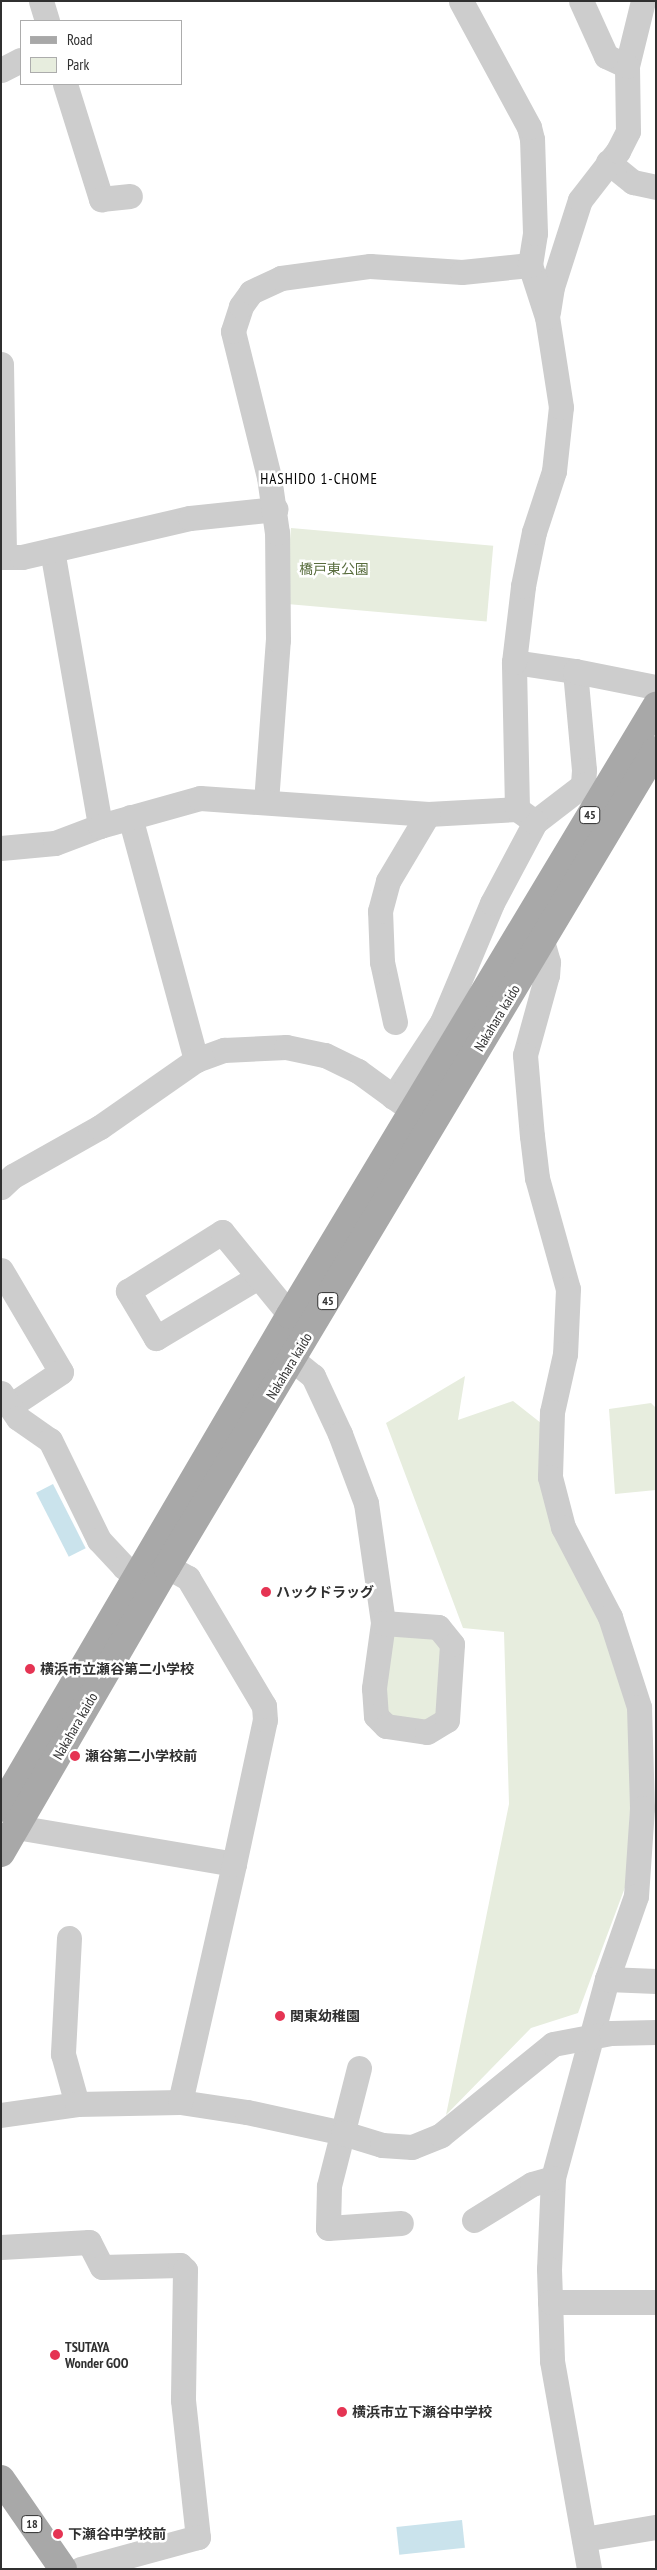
<!DOCTYPE html>
<meta charset="utf-8">
<style>
body{margin:0}
#map{position:relative;width:657px;height:2570px;overflow:hidden;background:#fff;font-family:"PT Sans Narrow","Noto Sans JP",sans-serif}
div>[style]{position:absolute}
.green>*{inset:0;background:#e7edde;transform-origin:0 0}
.water>*{inset:0;background:#cae3ec;transform-origin:0 0}
.minor>*{height:25px;margin:-12.5px;padding:0 12.5px;transform-origin:12.5px;border-radius:12.5px;background:#cdcdcd}
.major>*{height:28px;margin:-14px;padding:0 14px;transform-origin:14px;border-radius:14px;background:#a8a8a8}
.dots>*{width:14px;height:14px;translate:-50% -50%;box-sizing:border-box;border:2px solid #fff;border-radius:50%}
span{translate:-50% -50%;white-space:nowrap;text-align:center;line-height:1.15;-webkit-text-stroke:5px #fff;paint-order:stroke}
.shield-label span{padding:1px 4px;background:#fff;border:1px solid;border-radius:4px;-webkit-text-stroke-width:0}
.shield-label{font-size:12px;color:#303030;font-weight:700}
.park-label{font-size:14px;color:#586c3d}
.street-label{font-size:14px;color:#303030}
.poi-label{font-size:14px;color:#303030;font-weight:700}
.left{translate:0 -50%;text-align:left}
.neighbourhood-label{font-size:15px;color:#000;letter-spacing:1px}
.frame{position:absolute;inset:0;border:2px solid #303030;pointer-events:none}
.legend{position:absolute;left:20px;top:20px;width:162px;height:65px;box-sizing:border-box;background:#fff;border:1px solid #acacac;margin:0;padding:6px 9px;list-style:none;font-size:15px;color:#303030}
.legend li{display:flex;align-items:center;gap:10px;height:25px}
.legend b{width:25px;border:1px solid #acacac}
</style>
<div id="map">
<div class="green">
<div style="left:291px;top:528px;width:203px;height:76px;rotate:5deg"></div>
<div style="clip-path:polygon(465px 1376px,458px 1420px,513px 1401px,546px 1427px,600px 1616px,634px 1716px,627px 1882px,578px 2013px,531px 2028px,446px 2115px,509px 1804px,504px 1632px,463px 1628px,386px 1423px)"></div>
<div style="clip-path:polygon(651px 1403px,656px 1408px,656px 1490px,615px 1494px,609px 1409px)"></div>
<div style="clip-path:polygon(390px 1631px,432px 1634px,444px 1645px,442px 1714px,428px 1724px,384px 1714px)"></div>
</div>
<div class="water">
<div style="left:53px;top:1484px;width:72px;height:19px;rotate:63deg"></div>
<div style="left:462px;top:2520px;width:28px;height:66px;rotate:84deg"></div>
</div>
<div class="minor">
<div style="left:41px;top:1px;width:21px;rotate:73deg"></div>
<div style="left:627px;top:66px;width:67px;rotate:-76.2deg"></div>
<div style="left:1px;top:70px;width:22px;rotate:-27deg"></div>
<div style="left:65px;top:84px;width:121px;rotate:72.6deg"></div>
<div style="left:101px;top:199px;width:29px;rotate:-6deg"></div>
<div style="left:608px;top:162px;width:32px;rotate:39deg"></div>
<div style="left:633px;top:182px;width:24px;rotate:12deg"></div>
<div style="left:548px;top:312px;width:25px;rotate:-81deg"></div>
<div style="left:552px;top:287px;width:91px;rotate:-72.2deg"></div>
<div style="left:580px;top:200px;width:62px;rotate:-52.2deg"></div>
<div style="left:618px;top:151px;width:22px;rotate:-63deg"></div>
<div style="left:628px;top:131px;width:65px;rotate:-90.9deg"></div>
<div style="left:627px;top:66px;width:23px;rotate:-155deg"></div>
<div style="left:606px;top:56px;width:60px;rotate:-114.4deg"></div>
<div style="left:1px;top:364px;width:192px;rotate:89.1deg"></div>
<div style="left:52px;top:550px;width:280px;rotate:80.1deg"></div>
<div style="left:1px;top:557px;width:21px"></div>
<div style="left:22px;top:557px;width:172px;rotate:-13.1deg"></div>
<div style="left:190px;top:518px;width:86px;rotate:-6deg"></div>
<div style="left:514px;top:662px;width:62px;rotate:8.4deg"></div>
<div style="left:575px;top:671px;width:99px;rotate:84.8deg"></div>
<div style="left:584px;top:770px;width:15px;rotate:94deg"></div>
<div style="left:583px;top:785px;width:21px;rotate:28deg"></div>
<div style="left:575px;top:671px;width:83px;rotate:11.2deg"></div>
<div style="left:266px;top:802px;width:162px;rotate:-85.8deg"></div>
<div style="left:278px;top:640px;width:107px;rotate:-90.5deg"></div>
<div style="left:277px;top:533px;width:57px;rotate:-98.1deg"></div>
<div style="left:269px;top:477px;width:150px;rotate:-103.9deg"></div>
<div style="left:233px;top:331px;width:26px;rotate:-72deg"></div>
<div style="left:241px;top:306px;width:17px;rotate:-54deg"></div>
<div style="left:251px;top:292px;width:33px;rotate:-25deg"></div>
<div style="left:281px;top:278px;width:90px;rotate:-7.7deg"></div>
<div style="left:370px;top:266px;width:92px;rotate:3.7deg"></div>
<div style="left:462px;top:272px;width:68px;rotate:-5.9deg"></div>
<div style="left:130px;top:817px;width:252px;rotate:74.8deg"></div>
<div style="left:535px;top:822px;width:61px;rotate:-37.6deg"></div>
<div style="left:1px;top:848px;width:54px;rotate:-5.3deg"></div>
<div style="left:55px;top:843px;width:48px;rotate:-20.7deg"></div>
<div style="left:100px;top:826px;width:104px;rotate:-15.6deg"></div>
<div style="left:200px;top:798px;width:229px;rotate:4deg"></div>
<div style="left:428px;top:814px;width:89px;rotate:-3.2deg"></div>
<div style="left:531px;top:930px;width:16px;rotate:45deg"></div>
<div style="left:542px;top:941px;width:22px;rotate:74deg"></div>
<div style="left:548px;top:962px;width:13px;rotate:94deg"></div>
<div style="left:547px;top:975px;width:83px;rotate:105.4deg"></div>
<div style="left:525px;top:1055px;width:81px;rotate:85.1deg"></div>
<div style="left:532px;top:1136px;width:42px;rotate:83.2deg"></div>
<div style="left:537px;top:1178px;width:115px;rotate:74.4deg"></div>
<div style="left:568px;top:1289px;width:65px;rotate:92.6deg"></div>
<div style="left:565px;top:1354px;width:59px;rotate:102.6deg"></div>
<div style="left:552px;top:1412px;width:65px;rotate:91.8deg"></div>
<div style="left:550px;top:1477px;width:52px;rotate:75.4deg"></div>
<div style="left:563px;top:1527px;width:102px;rotate:62.4deg"></div>
<div style="left:610px;top:1617px;width:95px;rotate:72.1deg"></div>
<div style="left:639px;top:1707px;width:101px;rotate:88.3deg"></div>
<div style="left:642px;top:1808px;width:88px;rotate:93.9deg"></div>
<div style="left:636px;top:1896px;width:88px;rotate:109.3deg"></div>
<div style="left:607px;top:1979px;width:206px;rotate:105.2deg"></div>
<div style="left:553px;top:2178px;width:91px;rotate:92.5deg"></div>
<div style="left:549px;top:2269px;width:92px;rotate:88.1deg"></div>
<div style="left:552px;top:2361px;width:211px;rotate:79.9deg"></div>
<div style="left:395px;top:1022px;width:61px;rotate:-102.2deg"></div>
<div style="left:382px;top:962px;width:51px;rotate:-92.2deg"></div>
<div style="left:380px;top:911px;width:31px;rotate:-75deg"></div>
<div style="left:388px;top:881px;width:78px;rotate:-59.2deg"></div>
<div style="left:393px;top:1097px;width:90px;rotate:-56.8deg"></div>
<div style="left:442px;top:1022px;width:129px;rotate:-67.2deg"></div>
<div style="left:492px;top:903px;width:92px;rotate:-62deg"></div>
<div style="left:535px;top:822px;width:22px;rotate:-144deg"></div>
<div style="left:517px;top:809px;width:147px;rotate:-91.2deg"></div>
<div style="left:514px;top:662px;width:77px;rotate:-83.2deg"></div>
<div style="left:523px;top:586px;width:55px;rotate:-78.5deg"></div>
<div style="left:534px;top:532px;width:64px;rotate:-71.8deg"></div>
<div style="left:554px;top:471px;width:64px;rotate:-83.8deg"></div>
<div style="left:561px;top:407px;width:91px;rotate:-98.8deg"></div>
<div style="left:547px;top:317px;width:55px;rotate:-108.1deg"></div>
<div style="left:530px;top:265px;width:32px;rotate:-81deg"></div>
<div style="left:535px;top:233px;width:94px;rotate:-91.8deg"></div>
<div style="left:532px;top:139px;width:12px;rotate:-104deg"></div>
<div style="left:529px;top:127px;width:143px;rotate:-118.4deg"></div>
<div style="left:1px;top:1187px;width:16px;rotate:-43deg"></div>
<div style="left:13px;top:1176px;width:100px;rotate:-29.4deg"></div>
<div style="left:100px;top:1127px;width:117px;rotate:-34.9deg"></div>
<div style="left:196px;top:1060px;width:30px;rotate:-20deg"></div>
<div style="left:224px;top:1050px;width:62px;rotate:-2.8deg"></div>
<div style="left:286px;top:1047px;width:40px;rotate:12deg"></div>
<div style="left:325px;top:1055px;width:37px;rotate:26deg"></div>
<div style="left:358px;top:1071px;width:59px;rotate:36.1deg"></div>
<div style="left:1px;top:1270px;width:118px;rotate:59.5deg"></div>
<div style="left:61px;top:1372px;width:61px;rotate:146.3deg"></div>
<div style="left:258px;top:1277px;width:119px;rotate:149.1deg"></div>
<div style="left:156px;top:1338px;width:55px;rotate:-120.8deg"></div>
<div style="left:128px;top:1291px;width:111px;rotate:-32.1deg"></div>
<div style="left:222px;top:1232px;width:107px;rotate:50.7deg"></div>
<div style="left:293px;top:1360px;width:26px;rotate:39deg"></div>
<div style="left:313px;top:1376px;width:64px;rotate:65deg"></div>
<div style="left:340px;top:1434px;width:74px;rotate:69.4deg"></div>
<div style="left:366px;top:1503px;width:121px;rotate:81.9deg"></div>
<div style="left:383px;top:1623px;width:66px;rotate:97.9deg"></div>
<div style="left:374px;top:1688px;width:28px;rotate:86deg"></div>
<div style="left:376px;top:1716px;width:14px;rotate:45deg"></div>
<div style="left:386px;top:1726px;width:41px;rotate:8.3deg"></div>
<div style="left:427px;top:1732px;width:23px;rotate:-31deg"></div>
<div style="left:447px;top:1720px;width:76px;rotate:-86.2deg"></div>
<div style="left:452px;top:1644px;width:22px;rotate:-129deg"></div>
<div style="left:438px;top:1627px;width:55px;rotate:-175.8deg"></div>
<div style="left:1px;top:1393px;width:30px;rotate:56deg"></div>
<div style="left:18px;top:1418px;width:39px;rotate:35deg"></div>
<div style="left:50px;top:1440px;width:111px;rotate:63.9deg"></div>
<div style="left:99px;top:1540px;width:37px;rotate:47deg"></div>
<div style="left:124px;top:1567px;width:35px;rotate:35deg"></div>
<div style="left:16px;top:1827px;width:221px;rotate:9.6deg"></div>
<div style="left:69px;top:1938px;width:116px;rotate:93deg"></div>
<div style="left:63px;top:2054px;width:52px;rotate:74.4deg"></div>
<div style="left:607px;top:1979px;width:49px;rotate:2.3deg"></div>
<div style="left:359px;top:2068px;width:122px;rotate:104.3deg"></div>
<div style="left:329px;top:2186px;width:42px;rotate:91.4deg"></div>
<div style="left:328px;top:2228px;width:73px;rotate:-3.9deg"></div>
<div style="left:180px;top:2102px;width:68px;rotate:8.5deg"></div>
<div style="left:247px;top:2112px;width:98px;rotate:12.3deg"></div>
<div style="left:343px;top:2133px;width:41px;rotate:17.1deg"></div>
<div style="left:382px;top:2145px;width:30px;rotate:4deg"></div>
<div style="left:412px;top:2147px;width:31px;rotate:-22deg"></div>
<div style="left:441px;top:2135px;width:144px;rotate:-39.1deg"></div>
<div style="left:553px;top:2044px;width:59px;rotate:-10.7deg"></div>
<div style="left:611px;top:2033px;width:45px;rotate:-1.3deg"></div>
<div style="left:1px;top:2115px;width:77px;rotate:-8.2deg"></div>
<div style="left:77px;top:2104px;width:103px;rotate:-1.1deg"></div>
<div style="left:180px;top:2102px;width:244px;rotate:-77.2deg"></div>
<div style="left:234px;top:1864px;width:147px;rotate:-77.9deg"></div>
<div style="left:265px;top:1720px;width:14px;rotate:-94deg"></div>
<div style="left:264px;top:1706px;width:149px;rotate:-120.7deg"></div>
<div style="left:188px;top:1578px;width:43px;rotate:-151.1deg"></div>
<div style="left:474px;top:2220px;width:68px;rotate:-31.8deg"></div>
<div style="left:532px;top:2184px;width:22px;rotate:-16deg"></div>
<div style="left:1px;top:2247px;width:88px;rotate:-3.3deg"></div>
<div style="left:89px;top:2242px;width:28px;rotate:63deg"></div>
<div style="left:102px;top:2267px;width:78px;rotate:-1.5deg"></div>
<div style="left:180px;top:2265px;width:7px;rotate:45deg"></div>
<div style="left:185px;top:2270px;width:130px;rotate:90.9deg"></div>
<div style="left:183px;top:2400px;width:138px;rotate:83.8deg"></div>
<div style="left:198px;top:2537px;width:122px;rotate:164.8deg"></div>
<div style="left:550px;top:2302px;width:106px"></div>
<div style="left:584px;top:2539px;width:73px;rotate:-9.5deg"></div>
</div>
<div class="major">
<div style="left:1px;top:1808px;width:571px;rotate:-59.62deg"></div>
<div style="left:290px;top:1315px;width:711px;rotate:-58.99deg"></div>
<div style="left:1px;top:1853px;width:331px;rotate:-59.9deg"></div>
<div style="left:167px;top:1567px;width:952px;rotate:-59.1deg"></div>
<div style="left:1px;top:2479px;width:109px;rotate:55.4deg"></div>
</div>
<div class="dots">
<div style="left:266px;top:1592px;background:#e53453"></div>
<div style="left:30px;top:1669px;background:#e53453"></div>
<div style="left:75px;top:1756px;background:#e53453"></div>
<div style="left:280px;top:2016px;background:#e53453"></div>
<div style="left:55px;top:2355px;background:#e53453"></div>
<div style="left:342px;top:2412px;background:#e53453"></div>
<div style="left:58px;top:2534px;background:#e53453"></div>
</div>
<div class="shield-label">
<span style="left:590px;top:815px">45</span>
<span style="left:328px;top:1301px">45</span>
<span style="left:32px;top:2524px">18</span>
</div>
<div class="park-label">
<span style="left:334px;top:569px">橋戸東公園</span>
</div>
<div class="street-label">
<span style="left:497px;top:1018px;rotate:-59deg">Nakahara kaido</span>
<span style="left:289px;top:1366px;rotate:-59deg">Nakahara kaido</span>
<span style="left:75px;top:1726px;rotate:-60deg">Nakahara kaido</span>
</div>
<div class="poi-label">
<span class="left" style="left:276px;top:1592px">ハックドラッグ</span>
<span class="left" style="left:40px;top:1669px">横浜市立瀬谷第二小学校</span>
<span class="left" style="left:85px;top:1756px">瀬谷第二小学校前</span>
<span class="left" style="left:290px;top:2016px">関東幼稚園</span>
<span class="left" style="left:65px;top:2355px">TSUTAYA<br>Wonder GOO</span>
<span class="left" style="left:352px;top:2412px">横浜市立下瀬谷中学校</span>
<span class="left" style="left:68px;top:2534px">下瀬谷中学校前</span>
</div>
<div class="neighbourhood-label">
<span style="left:319px;top:479px">HASHIDO 1-CHOME</span>
</div>
<div class="frame"></div>
<ul class="legend">
<li><b style="height:6px;background:#a8a8a8"></b>Road</li>
<li><b style="height:14px;background:#e7edde"></b>Park</li>
</ul>
</div>
